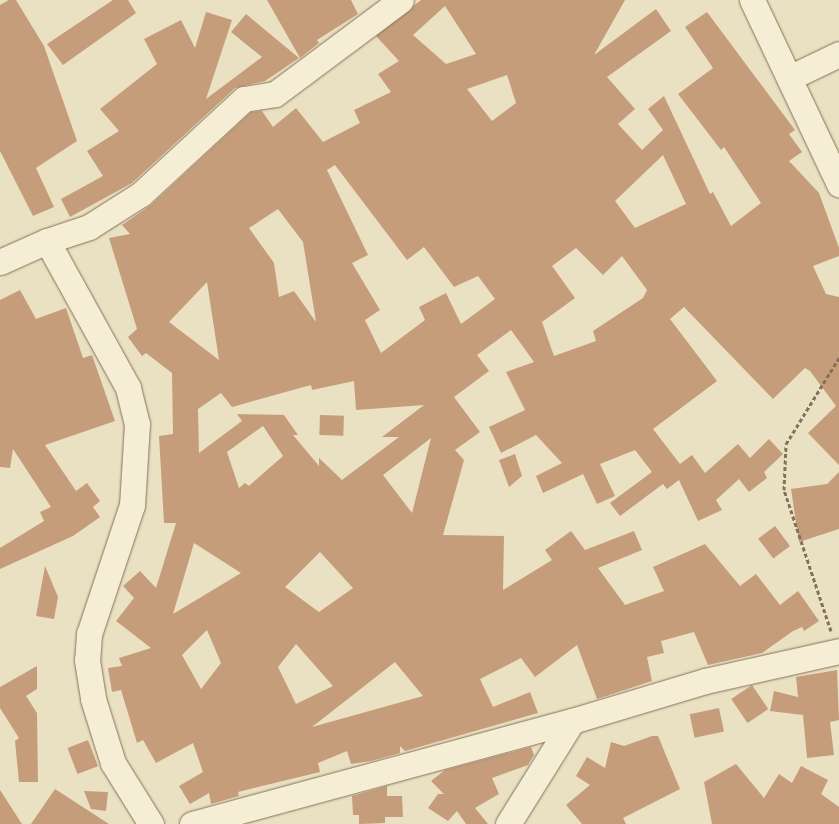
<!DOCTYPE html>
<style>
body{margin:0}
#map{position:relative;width:839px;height:824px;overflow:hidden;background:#eae0c2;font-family:Merriweather,serif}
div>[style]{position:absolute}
.building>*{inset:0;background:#c69d7a;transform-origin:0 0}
.path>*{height:3px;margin-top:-1.5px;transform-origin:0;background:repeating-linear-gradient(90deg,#83725a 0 4px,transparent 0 6.5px)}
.roads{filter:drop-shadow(0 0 1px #83725a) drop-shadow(0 0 1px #83725a)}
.minor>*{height:25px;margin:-12.5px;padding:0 12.5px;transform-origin:12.5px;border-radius:12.5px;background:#f6eed4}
span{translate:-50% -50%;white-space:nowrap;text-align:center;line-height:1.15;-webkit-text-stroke:5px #f3ead1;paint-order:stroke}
</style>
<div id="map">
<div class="building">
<div style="clip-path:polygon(9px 0,16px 0,44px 46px,77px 141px,36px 168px,54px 207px,33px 216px,0 151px,0 5px)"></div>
<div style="clip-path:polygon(113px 0,128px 0,136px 13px,63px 65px,47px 44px)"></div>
<div style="clip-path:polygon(267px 0,351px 0,358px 14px,317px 40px,319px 43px,300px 58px)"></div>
<div style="clip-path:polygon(evenodd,421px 0,625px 0,594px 55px,656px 9px,671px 31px,607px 77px,635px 109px,618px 124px,642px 150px,663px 130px,648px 109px,664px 96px,710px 194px,713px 192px,731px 226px,761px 203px,724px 147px,721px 150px,678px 94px,713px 68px,685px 27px,707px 12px,795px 130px,789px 134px,802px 152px,789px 161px,819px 193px,839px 248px,839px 256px,813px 266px,826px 294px,839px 297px,839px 465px,808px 433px,836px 406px,810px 371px,805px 368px,773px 399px,684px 307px,670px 319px,717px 381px,653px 429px,680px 464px,692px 455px,705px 473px,738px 444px,750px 458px,769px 439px,783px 454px,764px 472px,767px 478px,749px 492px,739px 479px,716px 500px,722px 510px,698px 521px,679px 480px,667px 489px,663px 484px,620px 516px,610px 503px,652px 472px,635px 450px,600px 464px,615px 496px,597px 504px,583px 474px,543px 493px,536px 476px,562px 463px,536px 435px,501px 453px,489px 427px,525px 410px,506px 372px,534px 362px,511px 330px,477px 355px,489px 371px,454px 397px,480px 432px,455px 450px,464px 460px,443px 535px,504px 536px,503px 590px,552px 560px,545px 550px,571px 531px,585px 550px,634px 531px,642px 550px,598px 568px,625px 605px,664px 591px,653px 567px,705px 544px,740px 586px,756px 574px,780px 605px,798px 591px,819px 621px,804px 631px,802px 627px,793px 631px,762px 653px,708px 665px,694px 632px,661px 641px,664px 653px,647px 657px,652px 681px,597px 699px,577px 645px,535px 677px,521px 658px,480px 679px,493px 707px,530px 692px,538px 713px,405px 751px,400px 746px,400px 753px,371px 761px,351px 764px,347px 751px,318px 763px,320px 772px,238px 792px,239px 796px,211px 804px,209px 793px,190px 804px,179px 786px,203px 772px,193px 743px,156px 763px,143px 740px,137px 743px,121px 690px,112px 692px,108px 668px,122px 666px,119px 658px,151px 648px,116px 621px,134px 598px,123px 586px,140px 571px,156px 588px,176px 523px,164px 523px,159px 436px,173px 434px,172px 373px,146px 353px,142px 356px,128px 337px,137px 329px,109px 238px,130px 234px,122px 225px,151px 205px,251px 112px,262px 111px,273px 127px,296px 108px,323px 142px,360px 123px,354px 110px,391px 92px,378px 74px,399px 61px,376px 36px,421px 0,445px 6px,476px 54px,446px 64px,413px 35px,445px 6px,421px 0,507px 75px,516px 103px,492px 121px,467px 89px,507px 75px,421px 0,663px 155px,686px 204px,635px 228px,615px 201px,663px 155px,421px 0,335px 165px,407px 260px,424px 247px,454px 287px,478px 276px,495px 299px,461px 324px,446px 293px,419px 307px,425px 320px,381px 353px,365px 320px,380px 310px,352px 263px,368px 255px,327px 170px,335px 165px,421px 0,278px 209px,303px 242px,316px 322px,294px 291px,279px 297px,274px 263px,249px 228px,278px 209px,421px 0,576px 248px,603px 275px,622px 256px,647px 290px,643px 298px,593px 331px,596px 341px,554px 356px,542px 322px,575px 298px,552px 266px,576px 248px,421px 0,207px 282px,219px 360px,169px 322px,207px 282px,421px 0,354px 381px,356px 410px,424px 405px,382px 437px,399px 437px,342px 480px,319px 458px,319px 466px,293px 435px,298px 435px,284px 415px,237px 414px,242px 421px,199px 453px,198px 409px,221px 393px,232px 407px,311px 385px,312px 390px,354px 381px,421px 0,263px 426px,283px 456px,249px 486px,245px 483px,239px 488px,227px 452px,263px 426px,421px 0,431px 438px,412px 513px,383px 475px,431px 438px,421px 0,194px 543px,241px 573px,173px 614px,194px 543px,421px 0,320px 552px,353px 588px,319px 612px,285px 587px,320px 552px,421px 0,207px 630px,221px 663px,201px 689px,182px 655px,207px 630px,421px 0,296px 644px,333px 686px,296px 704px,278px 667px,296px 644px,421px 0,395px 662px,423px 696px,312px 727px,395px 662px)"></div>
<div style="clip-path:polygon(206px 12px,232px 20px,206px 99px,262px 57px,231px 32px,246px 14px,299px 58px,265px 81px,235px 88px,132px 183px,70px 217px,61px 199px,103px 176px,87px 151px,119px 131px,100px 109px,157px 64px,144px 39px,181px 20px,195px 48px)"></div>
<div style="clip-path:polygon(20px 290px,36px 319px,66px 308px,83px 358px,92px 355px,115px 421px,45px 445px,76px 491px,87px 483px,100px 501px,93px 507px,100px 517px,73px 536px,0 569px,0 548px,44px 521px,40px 512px,51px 507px,13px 449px,10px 468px,0 467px,0 300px)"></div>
<div style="left:320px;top:415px;width:24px;height:20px;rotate:2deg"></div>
<div style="clip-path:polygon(515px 454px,522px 476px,509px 487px,499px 460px)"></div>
<div style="clip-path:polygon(839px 472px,839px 529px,799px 542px,791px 489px,827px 484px)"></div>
<div style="left:775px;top:526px;width:25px;height:21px;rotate:53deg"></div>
<div style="clip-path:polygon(45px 566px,58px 597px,54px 619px,36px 616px)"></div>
<div style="clip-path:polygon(37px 666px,37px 689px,26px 696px,37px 713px,38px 782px,19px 782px,15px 741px,19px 738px,0 708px,0 687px)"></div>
<div style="clip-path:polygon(837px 670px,839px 720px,830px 722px,834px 755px,807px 758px,803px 715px,770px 711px,774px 691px,798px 697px,796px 677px)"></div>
<div style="left:752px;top:685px;width:29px;height:25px;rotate:56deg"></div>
<div style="left:719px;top:708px;width:24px;height:30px;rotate:78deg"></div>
<div style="clip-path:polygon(652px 736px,658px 736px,680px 789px,623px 818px,626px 824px,582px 824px,566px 805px,590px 785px,576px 776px,587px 757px,605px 768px,611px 742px,624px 746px)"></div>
<div style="left:88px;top:740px;width:28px;height:22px;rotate:69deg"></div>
<div style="clip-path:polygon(531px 747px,534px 755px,528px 765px,492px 778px,499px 794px,475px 808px,488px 824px,466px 824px,457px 811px,448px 821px,428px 808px,438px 794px,444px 794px,431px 781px,445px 770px)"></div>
<div style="clip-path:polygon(736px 764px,764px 798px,779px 774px,792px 783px,801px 766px,828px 780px,821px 794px,839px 807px,839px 824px,712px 824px,704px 782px)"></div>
<div style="clip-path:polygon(387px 786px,387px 796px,402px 796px,403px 817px,385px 817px,385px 823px,359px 824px,359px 815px,353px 815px,352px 796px)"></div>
<div style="clip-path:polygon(55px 789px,109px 824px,31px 824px)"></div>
<div style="clip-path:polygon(0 790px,22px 824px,0 824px)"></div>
<div style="clip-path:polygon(84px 791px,108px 792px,106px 811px,91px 809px)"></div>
</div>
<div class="path">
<div style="left:831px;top:631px;width:149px;rotate:-108.4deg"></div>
<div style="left:784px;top:490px;width:46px;rotate:-87.5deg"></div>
<div style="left:786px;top:444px;width:101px;rotate:-58.4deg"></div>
</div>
<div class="roads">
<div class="minor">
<div style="left:752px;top:0;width:204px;rotate:64.7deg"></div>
<div style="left:789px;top:78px;width:55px;rotate:-25.6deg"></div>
<div style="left:47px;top:241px;width:44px;rotate:-18.4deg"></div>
<div style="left:89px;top:227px;width:62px;rotate:-32.4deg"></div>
<div style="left:141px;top:194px;width:140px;rotate:-42.7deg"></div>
<div style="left:244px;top:99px;width:31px;rotate:-9deg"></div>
<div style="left:275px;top:94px;width:157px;rotate:-36.7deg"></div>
<div style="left:0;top:262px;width:51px;rotate:-24.1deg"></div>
<div style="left:47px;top:241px;width:168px;rotate:61.1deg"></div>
<div style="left:128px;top:388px;width:37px;rotate:76deg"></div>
<div style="left:137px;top:424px;width:81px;rotate:93.5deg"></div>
<div style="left:132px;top:505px;width:136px;rotate:108.4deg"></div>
<div style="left:89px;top:634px;width:26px;rotate:94deg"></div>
<div style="left:87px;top:660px;width:39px;rotate:81deg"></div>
<div style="left:93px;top:699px;width:67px;rotate:72.6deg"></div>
<div style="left:113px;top:763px;width:72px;rotate:58.1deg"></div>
<div style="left:192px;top:824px;width:394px;rotate:-15.2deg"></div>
<div style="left:508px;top:824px;width:121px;rotate:-58.1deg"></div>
<div style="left:572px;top:721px;width:139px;rotate:-16.7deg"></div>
<div style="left:705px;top:681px;width:137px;rotate:-12.6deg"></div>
</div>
</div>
</div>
